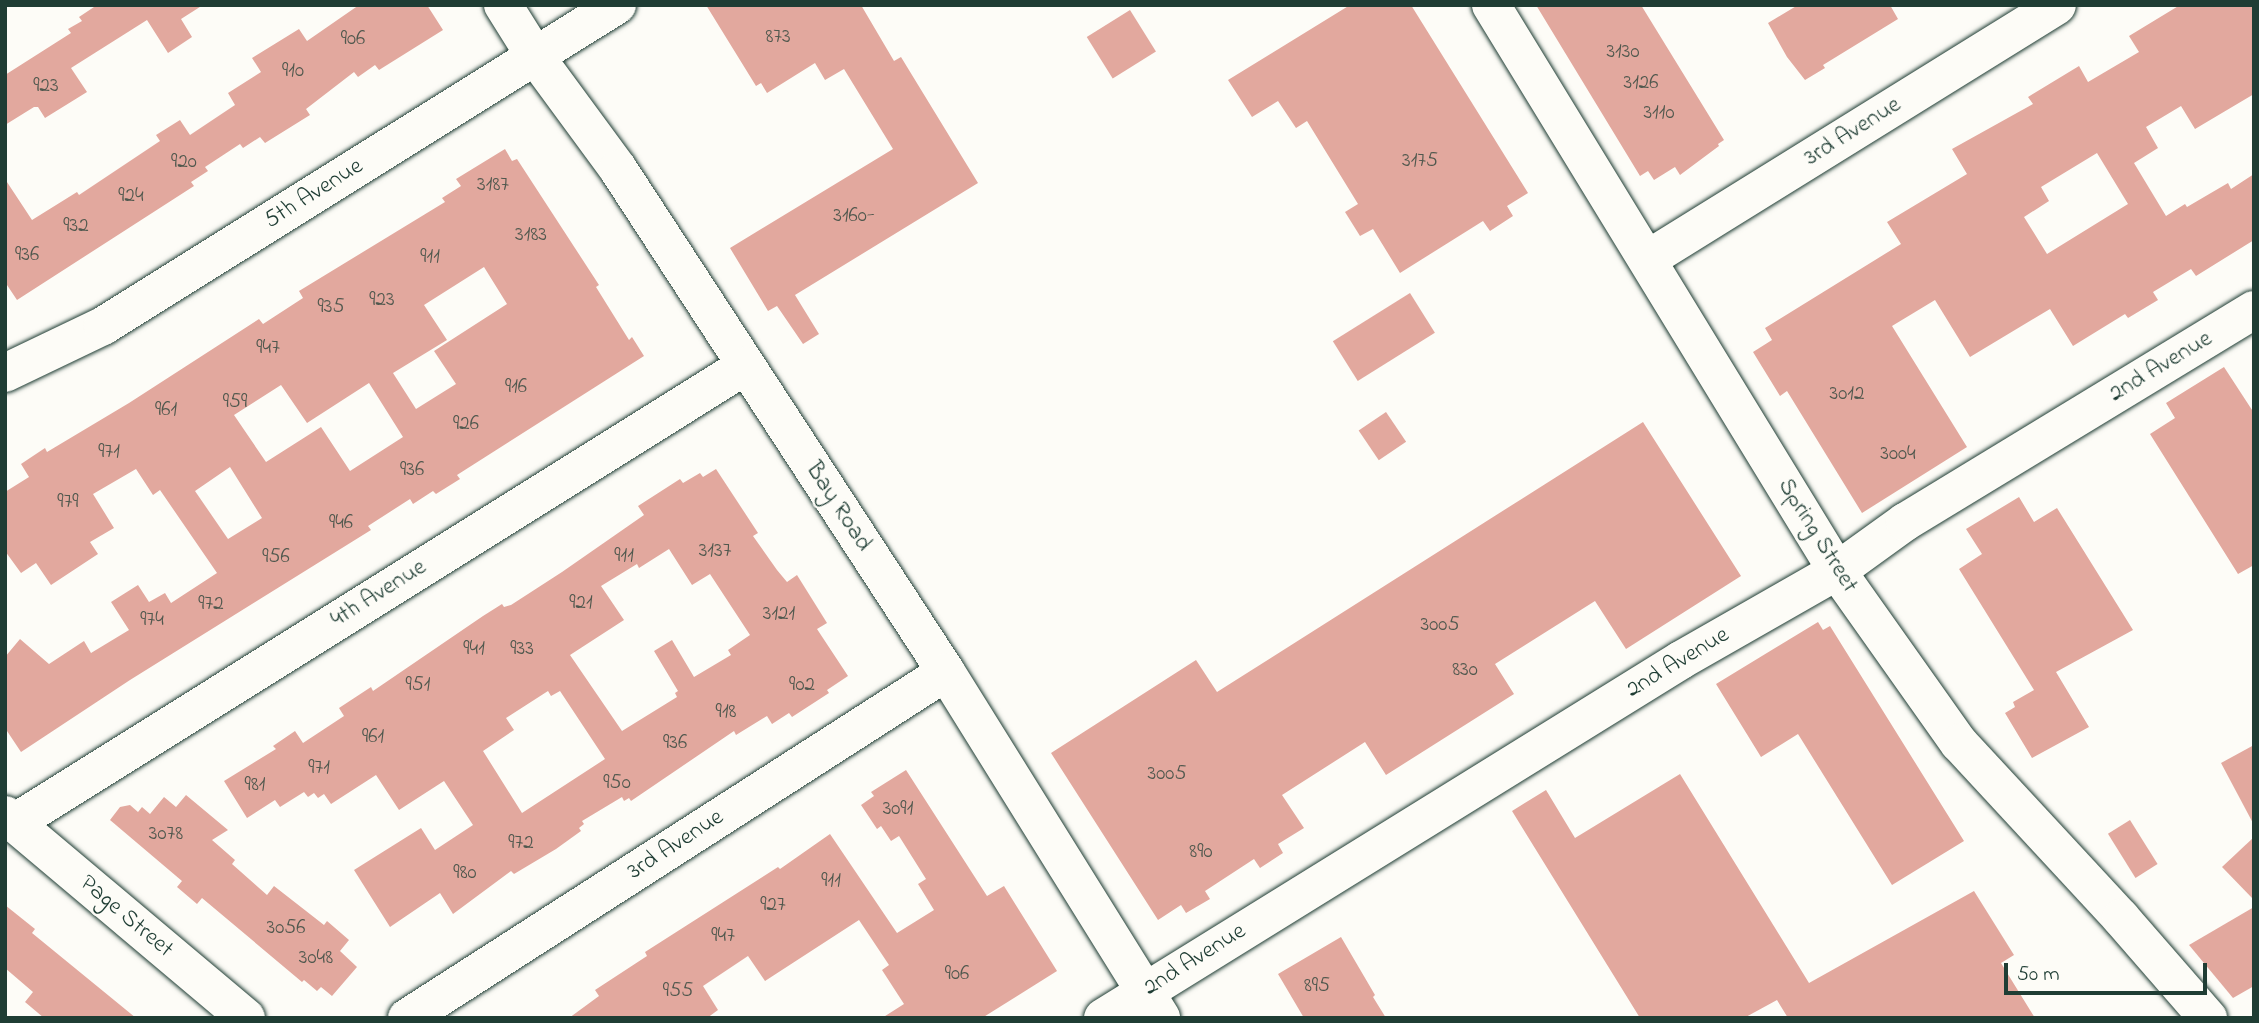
<!DOCTYPE html>
<style>
body{margin:0}
#map{position:relative;width:2259px;height:1023px;overflow:hidden;background:#fdfcf7;font-family:"Indie Flower",sans-serif}
div>[style]{position:absolute}
.building>*{inset:0;background:#e2a89e;transform-origin:0 0}
.roads{filter:drop-shadow(0 0 2px #1f3d34) drop-shadow(0 0 2px #1f3d34)}
.minor>*{height:38px;margin:-19px;padding:0 19px;transform-origin:19px;border-radius:19px;background:#fdfcf7}
span{translate:-50% -50%;white-space:nowrap;text-align:center;line-height:1.15;-webkit-text-stroke:5px #fdfcf7;paint-order:stroke}
.number-label{font-size:21px;color:#50584e}
.number-label span{-webkit-text-stroke-width:0}
.street-label{font-size:24px;color:#1f3d34}
.frame{position:absolute;inset:0;border:7px solid #1f3d34;pointer-events:none}
.scale{position:absolute;left:2004px;top:963px;width:203px;height:32px;box-sizing:border-box;border:4px solid #1f3d34;border-top:0;padding-left:9px;font-size:21px;line-height:24px;white-space:nowrap;color:#1f3d34;-webkit-text-stroke:5px #fdfcf7;paint-order:stroke}
</style>
<div id="map">
<div class="building">
<div style="clip-path:polygon(97px 5px,203px 5px,181px 19px,192px 37px,168px 53px,147px 20px,71px 68px,87px 92px,45px 118px,38px 107px,34px 107px,5px 125px,5px 75px,71px 33px,68px 29px,82px 21px,79px 17px)"></div>
<div style="clip-path:polygon(359px 5px,427px 5px,443px 30px,379px 70px,375px 65px,358px 77px,354px 72px,306px 109px,310px 115px,265px 143px,260px 137px,243px 148px,240px 144px,205px 167px,208px 171px,191px 182px,194px 186px,17px 300px,5px 282px,5px 179px,32px 220px,77px 192px,79px 195px,160px 141px,156px 135px,180px 120px,190px 135px,235px 105px,228px 93px,261px 72px,252px 58px,299px 29px,307px 41px)"></div>
<div style="clip-path:polygon(706px 5px,861px 5px,894px 61px,901px 57px,978px 183px,795px 295px,819px 334px,803px 344px,777px 306px,768px 311px,730px 248px,893px 149px,844px 69px,825px 80px,815px 63px,767px 93px,761px 83px,756px 86px)"></div>
<div style="clip-path:polygon(1350px 5px,1411px 5px,1528px 193px,1507px 206px,1513px 216px,1490px 231px,1483px 221px,1400px 273px,1373px 229px,1360px 236px,1345px 212px,1358px 204px,1307px 121px,1296px 128px,1278px 101px,1252px 117px,1228px 80px)"></div>
<div style="clip-path:polygon(1536px 5px,1641px 5px,1724px 140px,1718px 144px,1719px 146px,1680px 175px,1675px 167px,1654px 180px,1648px 171px,1640px 176px)"></div>
<div style="clip-path:polygon(1798px 5px,1890px 5px,1898px 19px,1823px 65px,1825px 68px,1805px 80px,1787px 57px,1768px 23px)"></div>
<div style="clip-path:polygon(evenodd,2180px 5px,2254px 5px,2254px 94px,2195px 129px,2181px 106px,2146px 127px,2158px 148px,2134px 163px,2166px 216px,2185px 204px,2187px 207px,2228px 183px,2231px 189px,2254px 174px,2254px 240px,2196px 276px,2191px 269px,2153px 292px,2158px 300px,2128px 318px,2125px 314px,2073px 346px,2050px 309px,1970px 357px,1935px 300px,1892px 326px,1967px 447px,1862px 513px,1787px 391px,1780px 396px,1753px 352px,1772px 340px,1765px 328px,1901px 244px,1887px 222px,1967px 174px,1952px 149px,2033px 104px,2028px 97px,2079px 66px,2088px 82px,2139px 52px,2129px 36px,2180px 5px,2097px 153px,2128px 204px,2047px 254px,2024px 217px,2049px 201px,2041px 187px,2097px 153px)"></div>
<div style="left:1130px;top:10px;width:49px;height:51px;rotate:58deg"></div>
<div style="clip-path:polygon(evenodd,505px 149px,512px 161px,517px 159px,599px 285px,596px 287px,629px 340px,632px 337px,644px 356px,457px 475px,460px 479px,436px 494px,433px 491px,413px 504px,410px 499px,368px 526px,371px 530px,130px 680px,21px 752px,5px 728px,5px 657px,20px 639px,49px 664px,84px 641px,91px 653px,129px 630px,111px 602px,138px 585px,149px 602px,165px 593px,171px 603px,217px 573px,160px 490px,153px 495px,136px 469px,93px 494px,114px 528px,90px 542px,98px 554px,51px 585px,36px 563px,21px 573px,5px 551px,5px 492px,29px 477px,21px 464px,45px 448px,47px 452px,129px 403px,259px 319px,263px 324px,303px 298px,299px 291px,445px 202px,442px 198px,461px 186px,456px 179px,505px 149px,484px 267px,507px 304px,434px 351px,456px 384px,416px 409px,393px 373px,447px 340px,424px 305px,484px 267px,505px 149px,369px 383px,403px 437px,350px 471px,321px 427px,266px 462px,234px 415px,281px 385px,307px 423px,369px 383px,505px 149px,230px 467px,262px 518px,228px 539px,195px 491px,230px 467px)"></div>
<div style="left:1410px;top:293px;width:47px;height:91px;rotate:58deg"></div>
<div style="clip-path:polygon(2224px 367px,2254px 413px,2254px 565px,2238px 574px,2150px 434px,2175px 418px,2166px 403px)"></div>
<div style="left:1386px;top:412px;width:36px;height:33px;rotate:56deg"></div>
<div style="clip-path:polygon(1643px 422px,1741px 576px,1626px 649px,1595px 601px,1495px 664px,1514px 694px,1386px 775px,1365px 742px,1282px 795px,1304px 828px,1278px 844px,1283px 853px,1260px 868px,1254px 859px,1205px 891px,1210px 899px,1186px 913px,1181px 905px,1158px 920px,1051px 753px,1196px 660px,1217px 692px)"></div>
<div style="clip-path:polygon(evenodd,716px 469px,758px 533px,753px 536px,777px 570px,787px 582px,797px 575px,827px 623px,817px 629px,848px 676px,827px 690px,829px 693px,792px 717px,789px 713px,772px 724px,767px 716px,736px 735px,734px 731px,631px 801px,629px 798px,624px 801px,622px 797px,582px 821px,584px 824px,579px 828px,581px 831px,556px 849px,514px 874px,511px 871px,453px 914px,440px 893px,390px 927px,354px 870px,421px 828px,435px 850px,473px 825px,444px 781px,399px 810px,376px 775px,331px 804px,324px 794px,318px 798px,314px 793px,308px 797px,304px 792px,280px 807px,275px 800px,247px 818px,224px 781px,276px 749px,273px 746px,295px 731px,303px 743px,344px 716px,339px 708px,371px 687px,373px 691px,483px 616px,502px 604px,504px 607px,511px 605px,562px 572px,644px 515px,638px 506px,680px 479px,683px 483px,700px 473px,703px 477px,716px 469px,669px 549px,692px 585px,710px 574px,750px 635px,728px 650px,731px 655px,694px 677px,672px 640px,654px 651px,678px 691px,675px 693px,677px 697px,622px 731px,570px 655px,624px 620px,601px 586px,637px 564px,639px 568px,669px 549px,716px 469px,548px 691px,551px 696px,560px 691px,605px 759px,522px 813px,483px 751px,514px 730px,506px 718px,548px 691px)"></div>
<div style="clip-path:polygon(2019px 497px,2034px 522px,2057px 508px,2133px 630px,2056px 672px,2089px 727px,2032px 758px,2005px 713px,2015px 707px,2013px 702px,2034px 690px,1959px 569px,1982px 554px,1966px 529px)"></div>
<div style="clip-path:polygon(1818px 622px,1823px 630px,1830px 626px,1964px 841px,1892px 885px,1798px 734px,1761px 757px,1716px 684px)"></div>
<div style="clip-path:polygon(2254px 745px,2254px 825px,2221px 763px)"></div>
<div style="clip-path:polygon(906px 770px,987px 896px,1004px 886px,1057px 971px,982px 1018px,882px 1018px,904px 1004px,882px 970px,889px 965px,859px 920px,765px 981px,748px 956px,703px 986px,718px 1010px,707px 1018px,569px 1018px,599px 996px,595px 990px,647px 956px,645px 952px,778px 867px,780px 869px,830px 834px,897px 933px,934px 910px,918px 884px,926px 879px,899px 836px,891px 841px,881px 826px,877px 829px,861px 805px,874px 796px,871px 792px)"></div>
<div style="clip-path:polygon(1680px 774px,1809px 983px,1974px 891px,2014px 955px,2001px 963px,2035px 1018px,1788px 1018px,1777px 1000px,1744px 1018px,1640px 1018px,1512px 811px,1546px 790px,1575px 838px)"></div>
<div style="clip-path:polygon(186px 795px,228px 830px,212px 840px,235px 860px,232px 864px,267px 895px,274px 886px,324px 925px,327px 921px,349px 940px,340px 951px,357px 967px,332px 996px,321px 987px,317px 991px,304px 980px,302px 982px,202px 898px,197px 904px,177px 887px,182px 881px,110px 820px,120px 807px,130px 805px,138px 812px,142px 807px,150px 814px,164px 797px,176px 807px)"></div>
<div style="left:2130px;top:820px;width:52px;height:26px;rotate:58deg"></div>
<div style="clip-path:polygon(2254px 837px,2254px 900px,2222px 867px)"></div>
<div style="clip-path:polygon(5px 905px,35px 929px,32px 933px,136px 1018px,44px 1018px,25px 1002px,33px 992px,5px 968px)"></div>
<div style="clip-path:polygon(2254px 907px,2254px 986px,2233px 998px,2189px 945px)"></div>
<div style="clip-path:polygon(1341px 937px,1375px 995px,1373px 997px,1386px 1018px,1304px 1018px,1278px 974px)"></div>
</div>
<div class="roads">
<div class="minor">
<div style="left:503px;top:5px;width:60px;rotate:57.9deg"></div>
<div style="left:535px;top:56px;width:140px;rotate:53.7deg"></div>
<div style="left:618px;top:169px;width:600px;rotate:56.89deg"></div>
<div style="left:946px;top:672px;width:407px;rotate:58.1deg"></div>
<div style="left:1491px;top:5px;width:663px;rotate:58.56deg"></div>
<div style="left:1837px;top:571px;width:211px;rotate:54.7deg"></div>
<div style="left:1959px;top:743px;width:238px;rotate:47.2deg"></div>
<div style="left:2121px;top:918px;width:133px;rotate:49deg"></div>
<div style="left:1648px;top:259px;width:481px;rotate:-31.8deg"></div>
<div style="left:5px;top:373px;width:109px;rotate:-25.6deg"></div>
<div style="left:103px;top:326px;width:606px;rotate:-31.99deg"></div>
<div style="left:5px;top:815px;width:315px;rotate:40.1deg"></div>
<div style="left:14px;top:823px;width:862px;rotate:-32.01deg"></div>
<div style="left:407px;top:1018px;width:640px;rotate:-32.7deg"></div>
<div style="left:1103px;top:1018px;width:680px;rotate:-31.77deg"></div>
<div style="left:1681px;top:660px;width:180px;rotate:-29.7deg"></div>
<div style="left:1837px;top:571px;width:84px;rotate:-35.8deg"></div>
<div style="left:1905px;top:522px;width:408px;rotate:-31.3deg"></div>
</div>
</div>
<div class="number-label">
<span style="left:778px;top:37px">873</span>
<span style="left:353px;top:39px">906</span>
<span style="left:1623px;top:52px">3130</span>
<span style="left:293px;top:71px">910</span>
<span style="left:1641px;top:83px">3126</span>
<span style="left:46px;top:86px">923</span>
<span style="left:1659px;top:113px">3110</span>
<span style="left:1420px;top:161px">3175</span>
<span style="left:184px;top:162px">920</span>
<span style="left:493px;top:185px">3187</span>
<span style="left:131px;top:196px">924</span>
<span style="left:854px;top:216px">3160-</span>
<span style="left:76px;top:226px">932</span>
<span style="left:531px;top:235px">3183</span>
<span style="left:27px;top:255px">936</span>
<span style="left:430px;top:257px">911</span>
<span style="left:382px;top:300px">923</span>
<span style="left:331px;top:307px">935</span>
<span style="left:268px;top:348px">947</span>
<span style="left:516px;top:387px">916</span>
<span style="left:1847px;top:394px">3012</span>
<span style="left:235px;top:402px">959</span>
<span style="left:166px;top:410px">961</span>
<span style="left:466px;top:424px">926</span>
<span style="left:109px;top:452px">971</span>
<span style="left:1898px;top:454px">3004</span>
<span style="left:412px;top:470px">936</span>
<span style="left:68px;top:502px">979</span>
<span style="left:341px;top:523px">946</span>
<span style="left:715px;top:551px">3137</span>
<span style="left:624px;top:556px">911</span>
<span style="left:276px;top:557px">956</span>
<span style="left:581px;top:603px">921</span>
<span style="left:211px;top:604px">972</span>
<span style="left:779px;top:614px">3121</span>
<span style="left:152px;top:620px">974</span>
<span style="left:1440px;top:625px">3005</span>
<span style="left:474px;top:649px">941</span>
<span style="left:522px;top:649px">933</span>
<span style="left:1465px;top:670px">830</span>
<span style="left:418px;top:685px">951</span>
<span style="left:802px;top:685px">902</span>
<span style="left:726px;top:712px">918</span>
<span style="left:373px;top:737px">961</span>
<span style="left:675px;top:743px">936</span>
<span style="left:319px;top:768px">971</span>
<span style="left:1167px;top:774px">3005</span>
<span style="left:617px;top:783px">950</span>
<span style="left:255px;top:785px">981</span>
<span style="left:898px;top:809px">3091</span>
<span style="left:166px;top:834px">3078</span>
<span style="left:521px;top:843px">972</span>
<span style="left:1201px;top:852px">890</span>
<span style="left:465px;top:873px">980</span>
<span style="left:831px;top:881px">911</span>
<span style="left:773px;top:905px">927</span>
<span style="left:286px;top:928px">3056</span>
<span style="left:723px;top:936px">947</span>
<span style="left:316px;top:958px">3048</span>
<span style="left:957px;top:974px">906</span>
<span style="left:1317px;top:986px">895</span>
<span style="left:678px;top:991px">955</span>
</div>
<div class="street-label">
<span style="left:1853px;top:132px;rotate:-32deg">3rd Avenue</span>
<span style="left:314px;top:194px;rotate:-32deg">5th Avenue</span>
<span style="left:2161px;top:367px;rotate:-31deg">2nd Avenue</span>
<span style="left:838px;top:507px;rotate:57deg">Bay Road</span>
<span style="left:1817px;top:536px;rotate:58deg">Spring Street</span>
<span style="left:379px;top:594px;rotate:-32deg">4th Avenue</span>
<span style="left:1678px;top:663px;rotate:-31deg">2nd Avenue</span>
<span style="left:676px;top:845px;rotate:-33deg">3rd Avenue</span>
<span style="left:126px;top:917px;rotate:40deg">Page Street</span>
<span style="left:1195px;top:960px;rotate:-32deg">2nd Avenue</span>
</div>
<div class="frame"></div>
<div class="scale">50 m</div>
</div>
